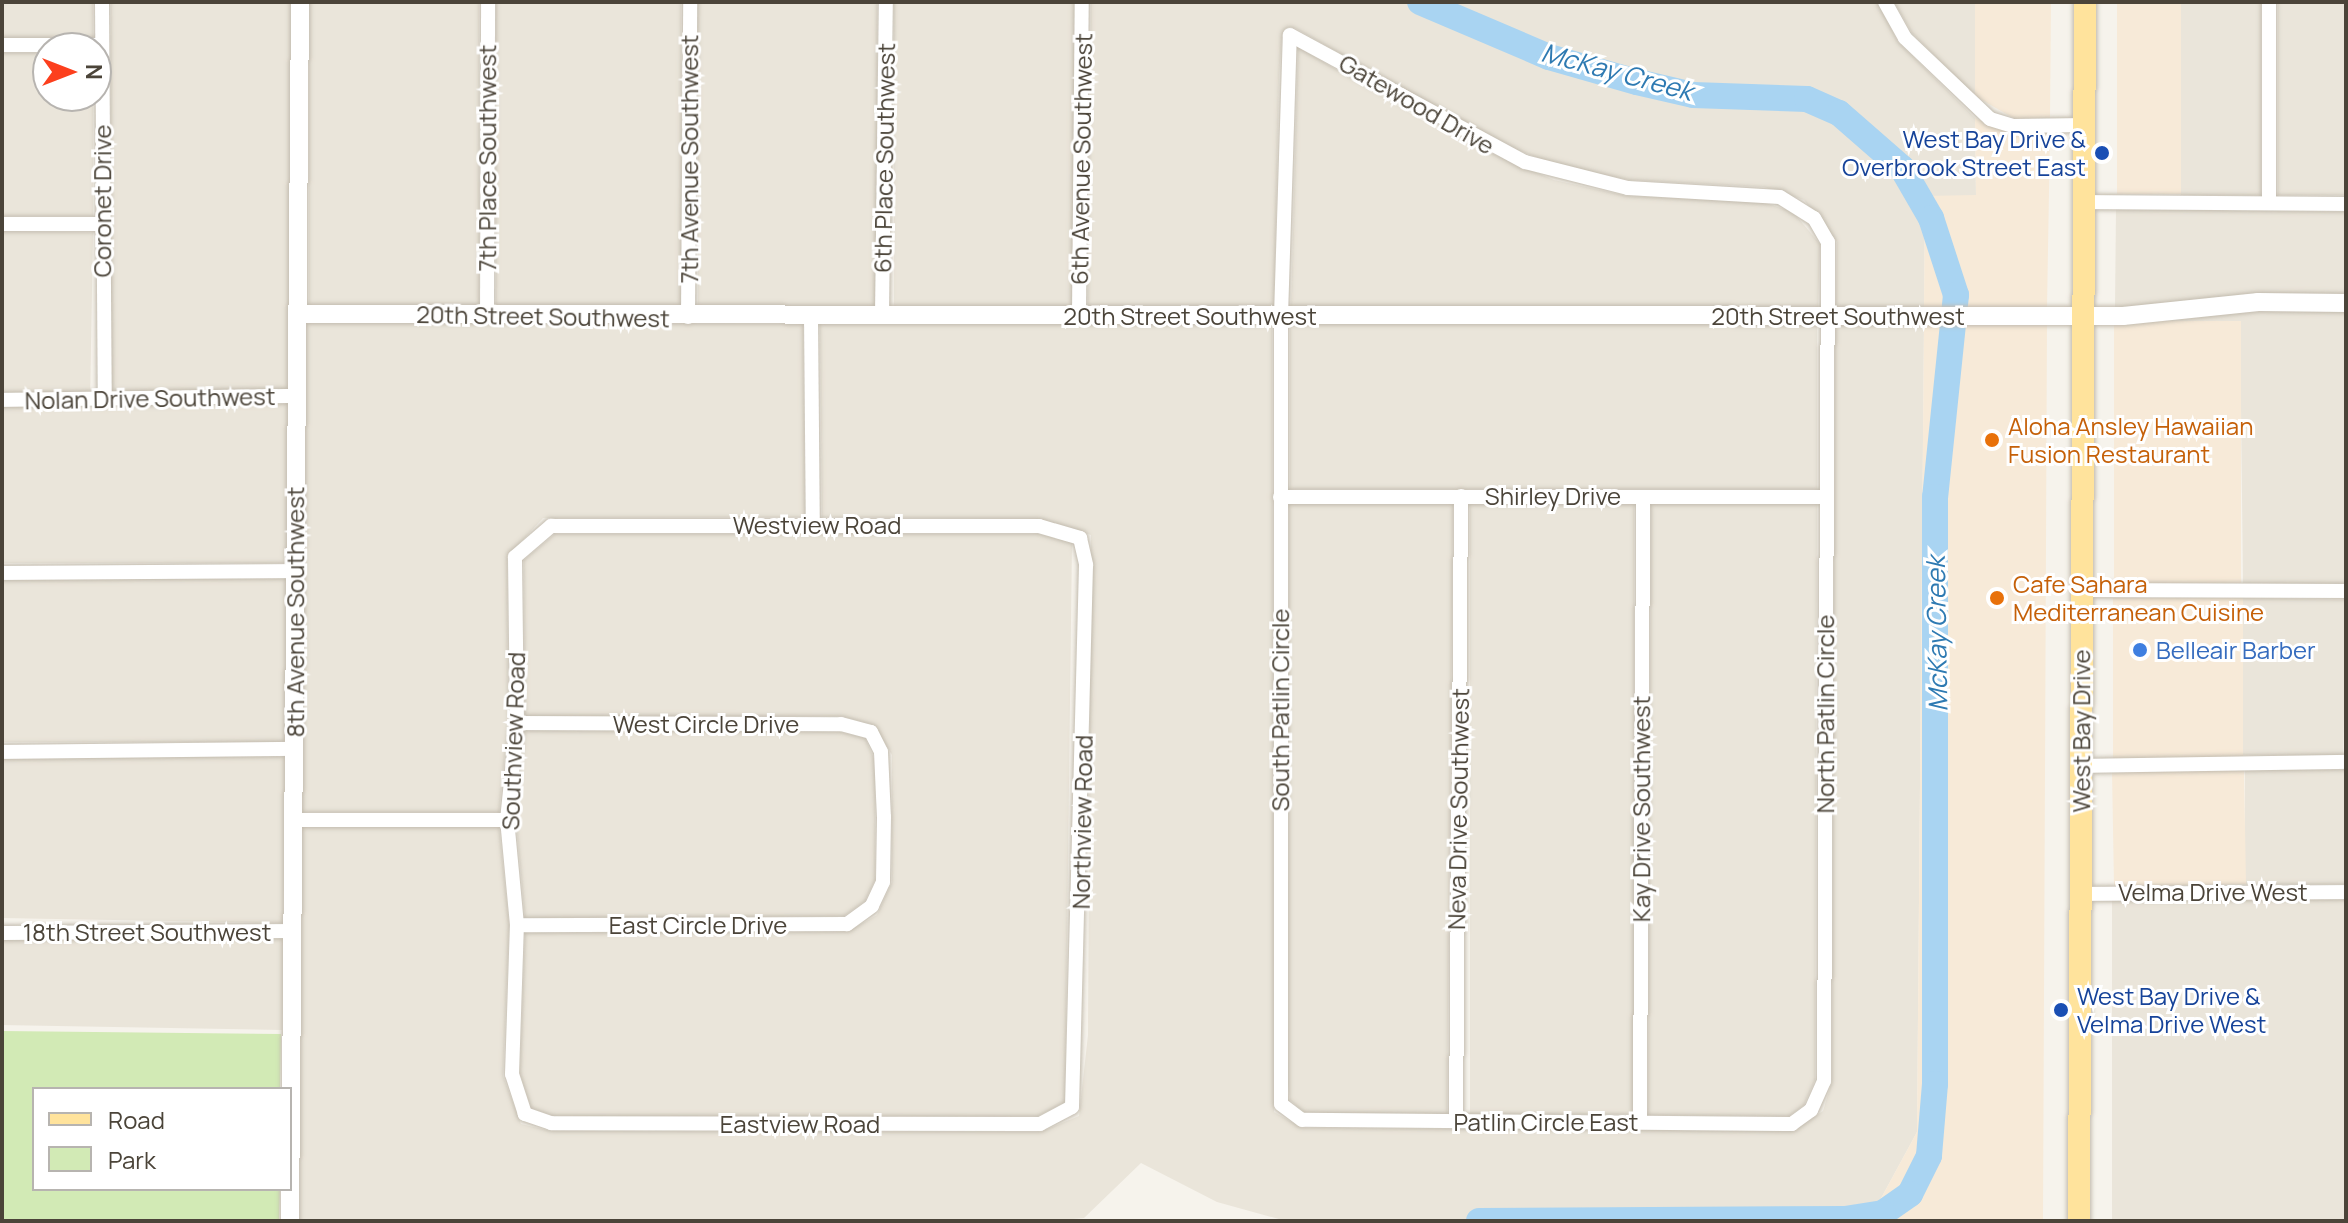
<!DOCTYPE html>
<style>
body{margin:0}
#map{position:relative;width:2348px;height:1223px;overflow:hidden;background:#f6f3ec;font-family:Manrope,sans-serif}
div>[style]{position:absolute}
.residential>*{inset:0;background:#eae5da;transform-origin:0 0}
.commercial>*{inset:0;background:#f7ead8;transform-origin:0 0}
.green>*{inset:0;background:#d2eab5}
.river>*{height:26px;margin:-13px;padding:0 13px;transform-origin:13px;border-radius:13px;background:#a9d4f2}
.roads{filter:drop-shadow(0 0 2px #c2bbae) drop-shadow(0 0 2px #c2bbae)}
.minor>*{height:14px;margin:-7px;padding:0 7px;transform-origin:7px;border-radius:7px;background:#fff}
.tertiary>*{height:18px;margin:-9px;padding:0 9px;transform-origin:9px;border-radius:9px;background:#fff}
.primary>*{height:22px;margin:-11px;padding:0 11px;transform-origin:11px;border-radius:11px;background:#ffe39c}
.dots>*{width:22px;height:22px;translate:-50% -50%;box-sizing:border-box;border:4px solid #fff;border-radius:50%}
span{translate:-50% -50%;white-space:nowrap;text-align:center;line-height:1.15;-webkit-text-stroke:6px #fff;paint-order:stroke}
.street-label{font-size:24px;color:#4b4439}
.transit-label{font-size:24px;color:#164399}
.right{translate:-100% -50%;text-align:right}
.left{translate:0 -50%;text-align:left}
.food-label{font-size:24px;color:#c56008}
.shop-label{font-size:24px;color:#366cbe}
.water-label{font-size:26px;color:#2e7ab2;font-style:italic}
.frame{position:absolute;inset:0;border:4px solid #4b4439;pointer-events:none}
.legend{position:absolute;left:32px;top:1087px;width:260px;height:104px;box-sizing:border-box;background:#fff;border:2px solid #b7b4b0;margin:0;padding:10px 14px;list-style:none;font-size:24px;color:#4b4439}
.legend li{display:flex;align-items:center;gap:16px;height:40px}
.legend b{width:40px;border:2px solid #b7b4b0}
.north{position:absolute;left:32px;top:32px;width:80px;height:80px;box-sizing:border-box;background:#fff;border:2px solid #b7b4b0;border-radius:50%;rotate:90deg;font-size:22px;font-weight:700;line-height:32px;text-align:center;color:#4b4439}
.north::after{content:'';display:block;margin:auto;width:28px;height:36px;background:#fc3f1d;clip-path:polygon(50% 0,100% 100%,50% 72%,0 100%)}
</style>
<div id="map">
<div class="residential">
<div style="left:2px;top:2px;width:91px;height:36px"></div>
<div style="left:111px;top:2px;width:181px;height:390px"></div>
<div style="left:309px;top:2px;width:170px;height:304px"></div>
<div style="left:496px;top:2px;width:185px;height:305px"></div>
<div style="left:698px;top:2px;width:179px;height:307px"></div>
<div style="left:894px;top:2px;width:180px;height:305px"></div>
<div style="clip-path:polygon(1091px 2px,1877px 2px,1898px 42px,1975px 118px,1976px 196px,1925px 197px,1924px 308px,1836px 308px,1837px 242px,1804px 200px,1764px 187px,1630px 180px,1560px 166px,1499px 143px,1295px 28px,1282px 35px,1279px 76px,1274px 308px,1088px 308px)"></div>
<div style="clip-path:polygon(1894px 2px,1975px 2px,1975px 96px,1912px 33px)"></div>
<div style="left:2181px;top:2px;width:80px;height:193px"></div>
<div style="left:2278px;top:2px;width:68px;height:193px"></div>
<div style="clip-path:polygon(1298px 47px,1442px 132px,1554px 180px,1627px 196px,1763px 202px,1793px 212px,1820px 244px,1818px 308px,1291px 308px)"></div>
<div style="clip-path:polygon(2px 53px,48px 53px,48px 96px,93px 96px,93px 216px,2px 216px)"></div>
<div style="clip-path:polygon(2116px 209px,2346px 212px,2346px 295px,2115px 308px)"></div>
<div style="left:2px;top:231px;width:91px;height:161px;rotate:1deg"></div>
<div style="clip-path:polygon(2259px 309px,2346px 310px,2346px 584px,2243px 583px,2240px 322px,2115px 333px,2115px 324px)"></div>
<div style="clip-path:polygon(306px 322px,803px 324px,805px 517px,543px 518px,507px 557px,508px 723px,499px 812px,302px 812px)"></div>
<div style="clip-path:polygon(1272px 323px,1274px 1112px,1302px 1128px,1792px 1131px,1823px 1111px,1832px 1081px,1835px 323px,1924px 323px,1917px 1132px,1879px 1202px,1747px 1221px,1286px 1221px,1217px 1202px,1141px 1163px,1084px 1218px,1051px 1221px,299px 1221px,302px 827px,499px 827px,509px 925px,503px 1076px,521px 1124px,551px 1131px,1040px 1132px,1079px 1116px,1088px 1035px,1091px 535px,1040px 519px,822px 517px,820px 324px)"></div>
<div style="left:1290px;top:323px;width:527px;height:166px"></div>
<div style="left:288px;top:404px;width:159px;height:286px;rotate:90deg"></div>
<div style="clip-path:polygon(1453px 503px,1447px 1114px,1305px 1113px,1290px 1100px,1288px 1084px,1289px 504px)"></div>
<div style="left:1470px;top:503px;width:164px;height:611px"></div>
<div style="clip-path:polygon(1651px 504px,1817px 504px,1815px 1080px,1804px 1105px,1789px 1116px,1648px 1115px)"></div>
<div style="clip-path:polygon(555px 534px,1039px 534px,1072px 542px,1065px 1102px,1038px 1116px,553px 1116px,531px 1108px,520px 1074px,525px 933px,847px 932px,877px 915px,892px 882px,892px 755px,874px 725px,841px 716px,525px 716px,524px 560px)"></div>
<div style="left:287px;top:579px;width:163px;height:285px;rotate:90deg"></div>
<div style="left:2243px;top:598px;width:103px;height:157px;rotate:1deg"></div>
<div style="clip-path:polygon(524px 731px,840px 732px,865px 738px,875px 761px,875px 880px,865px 901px,844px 916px,525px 918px,516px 820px)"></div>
<div style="left:286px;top:757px;width:166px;height:284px;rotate:91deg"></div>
<div style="left:2245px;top:770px;width:101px;height:114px"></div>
<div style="left:2112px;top:900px;width:234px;height:321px"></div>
<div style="left:284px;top:938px;width:92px;height:282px;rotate:91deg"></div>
</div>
<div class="commercial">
<div style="clip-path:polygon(1975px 2px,2051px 2px,2050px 118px,2015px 119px,1975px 96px)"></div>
<div style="left:2117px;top:2px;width:64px;height:192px"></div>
<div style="clip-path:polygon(1975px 118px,2014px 134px,2050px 133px,2047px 308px,1924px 308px,1925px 196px,1976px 195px)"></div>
<div style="left:2241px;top:321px;width:262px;height:127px;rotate:90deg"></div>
<div style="clip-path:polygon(1924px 323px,2047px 323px,2043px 1221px,1747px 1221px,1879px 1202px,1917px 1132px)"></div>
<div style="left:2113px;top:598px;width:130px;height:161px"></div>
<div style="left:2244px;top:770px;width:114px;height:132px;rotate:89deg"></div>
</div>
<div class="green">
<div style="clip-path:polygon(2px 1031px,281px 1034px,280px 1089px,34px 1089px,34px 1189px,280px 1189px,279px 1221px,2px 1221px)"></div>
</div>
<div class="river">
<div style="left:1420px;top:2px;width:140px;rotate:23.1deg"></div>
<div style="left:1549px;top:57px;width:91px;rotate:15.9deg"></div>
<div style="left:1637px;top:82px;width:57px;rotate:13.1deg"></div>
<div style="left:1693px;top:95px;width:114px;rotate:2deg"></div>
<div style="left:1807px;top:99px;width:35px;rotate:24deg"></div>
<div style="left:1839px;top:113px;width:84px;rotate:41.1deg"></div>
<div style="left:1902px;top:168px;width:58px;rotate:59.9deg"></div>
<div style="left:1931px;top:218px;width:81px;rotate:72deg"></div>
<div style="left:1956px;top:295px;width:203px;rotate:95.9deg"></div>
<div style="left:1935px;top:497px;width:587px;rotate:90deg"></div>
<div style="left:1935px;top:1084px;width:72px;rotate:94.8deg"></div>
<div style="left:1929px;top:1156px;width:42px;rotate:116.6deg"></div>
<div style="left:1910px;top:1194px;width:33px;rotate:145deg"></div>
<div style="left:1883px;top:1213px;width:37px;rotate:171deg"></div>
<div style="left:1846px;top:1219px;width:367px;rotate:179.7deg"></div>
</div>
<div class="roads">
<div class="minor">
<div style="left:102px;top:2px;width:398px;rotate:89.6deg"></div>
<div style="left:1885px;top:2px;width:41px;rotate:60.9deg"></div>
<div style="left:1905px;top:38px;width:117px;rotate:43.6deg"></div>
<div style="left:1990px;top:119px;width:24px;rotate:17deg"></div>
<div style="left:2013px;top:126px;width:71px;rotate:-0.8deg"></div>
<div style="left:1290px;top:35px;width:267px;rotate:28.4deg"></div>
<div style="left:1525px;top:162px;width:106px;rotate:14.2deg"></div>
<div style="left:1628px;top:188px;width:152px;rotate:3.4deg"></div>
<div style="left:1780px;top:197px;width:40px;rotate:32deg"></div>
<div style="left:1814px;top:218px;width:28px;rotate:60deg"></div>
<div style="left:1828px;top:242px;width:839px;rotate:90.27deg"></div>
<div style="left:1824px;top:1081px;width:32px;rotate:114deg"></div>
<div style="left:1811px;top:1110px;width:24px;rotate:144deg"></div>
<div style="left:1792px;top:1124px;width:490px;rotate:-179.5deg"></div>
<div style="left:1302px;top:1120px;width:26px;rotate:-143deg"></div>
<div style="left:1281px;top:1104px;width:788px;rotate:-90deg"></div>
<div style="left:1281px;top:316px;width:281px;rotate:-88.2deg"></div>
<div style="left:2px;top:45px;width:99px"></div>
<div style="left:2084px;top:202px;width:262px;rotate:0.4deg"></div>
<div style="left:2269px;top:203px;width:201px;rotate:-90deg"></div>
<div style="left:2px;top:224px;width:99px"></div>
<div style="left:487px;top:315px;width:313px;rotate:-89.8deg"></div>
<div style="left:882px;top:315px;width:313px;rotate:-89.3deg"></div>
<div style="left:1079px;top:315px;width:313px;rotate:-89.5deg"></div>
<div style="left:811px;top:316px;width:209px;rotate:89.5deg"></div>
<div style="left:688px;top:317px;width:315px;rotate:-89.6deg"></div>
<div style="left:2px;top:400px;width:295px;rotate:-0.8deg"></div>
<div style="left:1280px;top:497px;width:546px"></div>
<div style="left:551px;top:526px;width:488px"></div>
<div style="left:1039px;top:526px;width:43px;rotate:16.3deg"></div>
<div style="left:1080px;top:538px;width:28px;rotate:77deg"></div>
<div style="left:1086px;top:565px;width:542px;rotate:91.48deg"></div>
<div style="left:1072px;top:1107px;width:36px;rotate:152deg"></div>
<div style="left:1040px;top:1124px;width:489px;rotate:-179.9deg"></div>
<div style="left:551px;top:1123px;width:28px;rotate:-161deg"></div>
<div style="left:525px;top:1114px;width:42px;rotate:-108deg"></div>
<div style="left:512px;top:1074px;width:149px;rotate:-88.1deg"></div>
<div style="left:517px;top:925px;width:105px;rotate:-95.4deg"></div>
<div style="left:507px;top:820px;width:98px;rotate:-84.1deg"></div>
<div style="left:517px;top:723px;width:166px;rotate:-90.7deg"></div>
<div style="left:515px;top:557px;width:48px;rotate:-40.7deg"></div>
<div style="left:2px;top:573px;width:294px;rotate:-0.4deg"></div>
<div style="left:2081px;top:590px;width:265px;rotate:0.2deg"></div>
<div style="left:517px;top:723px;width:324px;rotate:0.2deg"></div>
<div style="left:841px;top:724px;width:31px;rotate:15deg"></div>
<div style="left:871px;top:732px;width:22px;rotate:63deg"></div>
<div style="left:881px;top:752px;width:65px;rotate:87.4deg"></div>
<div style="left:884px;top:817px;width:65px;rotate:90.9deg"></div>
<div style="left:883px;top:882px;width:26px;rotate:115deg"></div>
<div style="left:872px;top:906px;width:31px;rotate:144deg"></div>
<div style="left:847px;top:924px;width:330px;rotate:179.8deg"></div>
<div style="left:2px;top:752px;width:292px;rotate:-0.6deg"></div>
<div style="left:2082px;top:766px;width:264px;rotate:-0.9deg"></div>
<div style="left:293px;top:820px;width:214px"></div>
<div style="left:2080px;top:894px;width:266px;rotate:-0.4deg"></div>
<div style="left:2px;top:933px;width:291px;rotate:-0.4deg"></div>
<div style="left:1456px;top:1121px;width:625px;rotate:-89.54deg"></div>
<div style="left:1640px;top:1122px;width:625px;rotate:-89.72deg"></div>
</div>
<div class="tertiary">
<div style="left:298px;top:314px;width:1825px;rotate:0.06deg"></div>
<div style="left:2123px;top:316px;width:136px;rotate:-5.9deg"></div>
<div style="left:2258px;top:302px;width:88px;rotate:0.7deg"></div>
<div style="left:290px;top:1221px;width:1219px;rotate:-89.53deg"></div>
</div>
<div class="primary">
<div style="left:2079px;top:1221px;width:1219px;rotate:-89.72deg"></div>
</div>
</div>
<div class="dots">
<div style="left:2102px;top:153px;background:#1a4fb4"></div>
<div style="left:1992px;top:440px;background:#e8710a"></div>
<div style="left:1997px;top:598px;background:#e8710a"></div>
<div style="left:2140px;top:650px;background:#3f7fe0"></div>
<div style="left:2061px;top:1010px;background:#1a4fb4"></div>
</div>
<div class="street-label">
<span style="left:1417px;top:104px;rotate:30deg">Gatewood Drive</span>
<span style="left:487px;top:158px;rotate:-90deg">7th Place Southwest</span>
<span style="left:884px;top:158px;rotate:-89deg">6th Place Southwest</span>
<span style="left:689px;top:159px;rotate:-90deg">7th Avenue Southwest</span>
<span style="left:1081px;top:159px;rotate:-89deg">6th Avenue Southwest</span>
<span style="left:102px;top:201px;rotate:-90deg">Coronet Drive</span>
<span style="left:543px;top:316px;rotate:1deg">20th Street Southwest</span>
<span style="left:1190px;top:316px">20th Street Southwest</span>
<span style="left:1838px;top:316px">20th Street Southwest</span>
<span style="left:150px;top:398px;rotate:-1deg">Nolan Drive Southwest</span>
<span style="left:1553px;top:496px">Shirley Drive</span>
<span style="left:817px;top:525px">Westview Road</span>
<span style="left:295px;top:612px;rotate:-90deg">8th Avenue Southwest</span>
<span style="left:1280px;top:710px;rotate:-90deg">South Patlin Circle</span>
<span style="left:1825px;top:714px;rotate:-90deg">North Patlin Circle</span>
<span style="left:706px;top:724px">West Circle Drive</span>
<span style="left:2081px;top:731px;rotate:-90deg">West Bay Drive</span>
<span style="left:513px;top:741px;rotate:-88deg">Southview Road</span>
<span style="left:1458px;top:809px;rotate:-89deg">Neva Drive Southwest</span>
<span style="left:1641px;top:809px;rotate:-90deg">Kay Drive Southwest</span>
<span style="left:1082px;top:822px;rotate:-89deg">Northview Road</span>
<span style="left:2213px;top:892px">Velma Drive West</span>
<span style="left:698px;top:925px">East Circle Drive</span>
<span style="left:147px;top:932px">18th Street Southwest</span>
<span style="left:1546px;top:1122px">Patlin Circle East</span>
<span style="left:800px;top:1124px">Eastview Road</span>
</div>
<div class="transit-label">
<span class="right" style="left:2086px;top:153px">West Bay Drive &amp;<br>Overbrook Street East</span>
<span class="left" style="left:2077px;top:1010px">West Bay Drive &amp;<br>Velma Drive West</span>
</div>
<div class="food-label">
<span class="left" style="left:2008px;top:440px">Aloha Ansley Hawaiian<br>Fusion Restaurant</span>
<span class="left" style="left:2013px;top:598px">Cafe Sahara<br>Mediterranean Cuisine</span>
</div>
<div class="shop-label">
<span class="left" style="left:2156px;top:650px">Belleair Barber</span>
</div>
<div class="water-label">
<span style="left:1617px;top:72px;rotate:15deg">McKay Creek</span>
<span style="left:1937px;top:634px;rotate:-91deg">McKay Creek</span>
</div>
<div class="frame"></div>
<ul class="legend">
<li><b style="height:10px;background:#ffe39c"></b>Road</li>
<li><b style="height:22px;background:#d2eab5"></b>Park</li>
</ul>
<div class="north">N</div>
</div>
